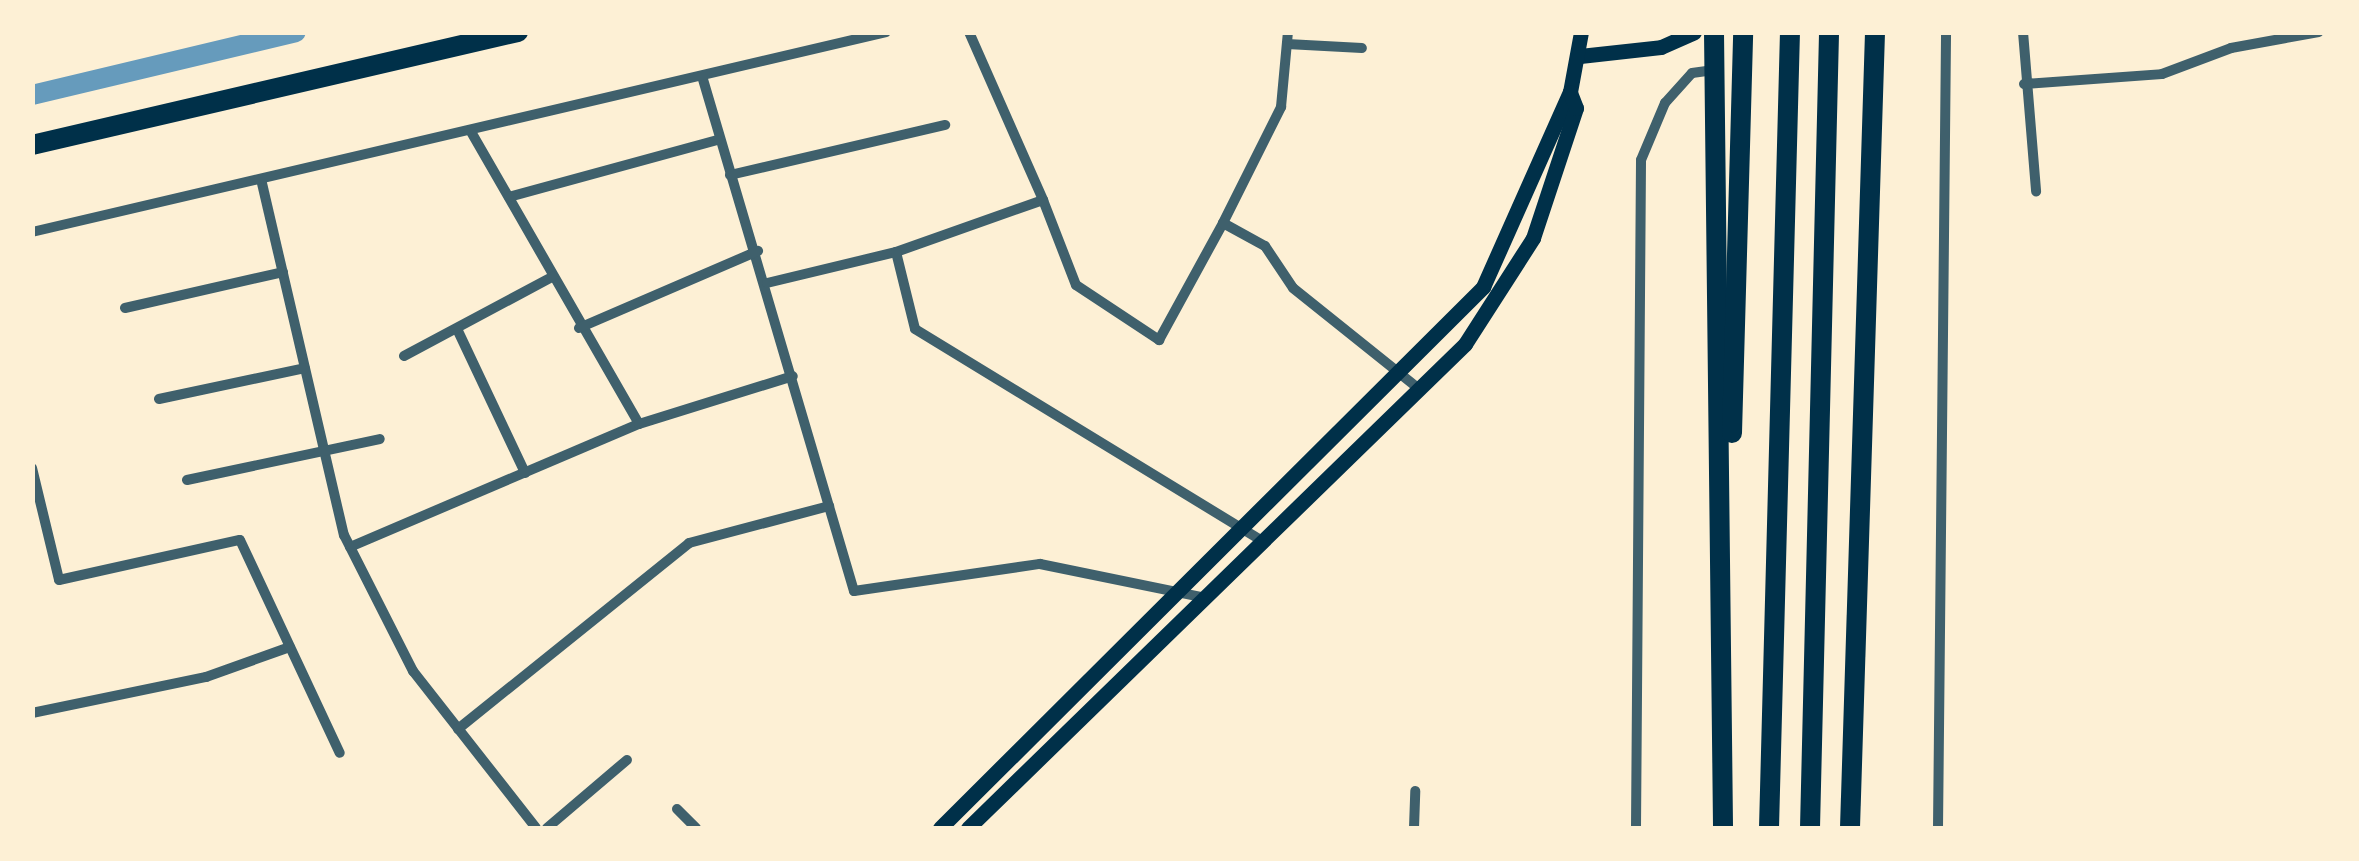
<!DOCTYPE html>
<style>
body{margin:0}
#map{position:relative;width:2359px;height:861px;overflow:hidden;background:#fdf0d5;font-family:"Alegreya Sans",sans-serif}
div>[style]{position:absolute}
.canal>*{height:20px;margin:-10px;padding:0 10px;transform-origin:10px;border-radius:10px;background:#669bbc}
.minor>*{height:10px;margin:-5px;padding:0 5px;transform-origin:5px;border-radius:5px;background:#3f606c}
.secondary>*{height:15px;margin:-7.5px;padding:0 7.5px;transform-origin:7.5px;border-radius:7.5px;background:#003049}
.trunk>*{height:20px;margin:-10px;padding:0 10px;transform-origin:10px;border-radius:10px;background:#003049}
.motorway>*{height:20px;margin:-10px;padding:0 10px;transform-origin:10px;border-radius:10px;background:#003049}
span{translate:-50% -50%;white-space:nowrap;text-align:center;line-height:1.15;-webkit-text-stroke:10px #fdf0d5;paint-order:stroke}
.frame{position:absolute;inset:0;border:35px solid #fdf0d5;pointer-events:none}
</style>
<div id="map">
<div class="canal">
<div style="left:32px;top:95px;width:271px;rotate:-13.4deg"></div>
</div>
<div class="minor">
<div style="left:969px;top:32px;width:184px;rotate:66.2deg"></div>
<div style="left:2023px;top:32px;width:160px;rotate:85.3deg"></div>
<div style="left:1287px;top:44px;width:75px;rotate:3.1deg"></div>
<div style="left:702px;top:76px;width:537px;rotate:73.56deg"></div>
<div style="left:854px;top:591px;width:188px;rotate:-8.3deg"></div>
<div style="left:1040px;top:564px;width:164px;rotate:11.6deg"></div>
<div style="left:2024px;top:84px;width:138px;rotate:-4.1deg"></div>
<div style="left:2162px;top:74px;width:74px;rotate:-20.6deg"></div>
<div style="left:2231px;top:48px;width:89px;rotate:-10.3deg"></div>
<div style="left:470px;top:130px;width:339px;rotate:60.1deg"></div>
<div style="left:730px;top:175px;width:221px;rotate:-13.1deg"></div>
<div style="left:261px;top:179px;width:366px;rotate:76.9deg"></div>
<div style="left:344px;top:535px;width:153px;rotate:63.1deg"></div>
<div style="left:413px;top:671px;width:199px;rotate:51.9deg"></div>
<div style="left:509px;top:197px;width:216px;rotate:-15.3deg"></div>
<div style="left:1223px;top:223px;width:130px;rotate:-63.4deg"></div>
<div style="left:1281px;top:107px;width:75px;rotate:-84.7deg"></div>
<div style="left:32px;top:232px;width:877px;rotate:-13.18deg"></div>
<div style="left:896px;top:252px;width:156px;rotate:-19.5deg"></div>
<div style="left:1043px;top:200px;width:91px;rotate:68.8deg"></div>
<div style="left:1076px;top:285px;width:100px;rotate:33.5deg"></div>
<div style="left:1159px;top:340px;width:133px;rotate:-61.3deg"></div>
<div style="left:1223px;top:223px;width:48px;rotate:28.7deg"></div>
<div style="left:1265px;top:246px;width:50px;rotate:56.3deg"></div>
<div style="left:1293px;top:288px;width:161px;rotate:38.7deg"></div>
<div style="left:767px;top:283px;width:133px;rotate:-13.5deg"></div>
<div style="left:896px;top:252px;width:79px;rotate:76.1deg"></div>
<div style="left:915px;top:329px;width:405px;rotate:31.4deg"></div>
<div style="left:125px;top:308px;width:162px;rotate:-12.8deg"></div>
<div style="left:579px;top:328px;width:195px;rotate:-23.3deg"></div>
<div style="left:458px;top:331px;width:157px;rotate:64.7deg"></div>
<div style="left:404px;top:356px;width:168px;rotate:-28.1deg"></div>
<div style="left:159px;top:399px;width:149px;rotate:-12deg"></div>
<div style="left:32px;top:468px;width:115px;rotate:76.4deg"></div>
<div style="left:59px;top:580px;width:185px;rotate:-12.5deg"></div>
<div style="left:240px;top:540px;width:235px;rotate:64.9deg"></div>
<div style="left:187px;top:480px;width:197px;rotate:-12deg"></div>
<div style="left:350px;top:547px;width:314px;rotate:-23.1deg"></div>
<div style="left:639px;top:424px;width:161px;rotate:-17.3deg"></div>
<div style="left:32px;top:713px;width:178px;rotate:-11.7deg"></div>
<div style="left:206px;top:677px;width:89px;rotate:-19.7deg"></div>
<div style="left:458px;top:729px;width:297px;rotate:-38.8deg"></div>
<div style="left:689px;top:543px;width:145px;rotate:-14.8deg"></div>
<div style="left:677px;top:809px;width:27px;rotate:45deg"></div>
<div style="left:547px;top:828px;width:105px;rotate:-40.4deg"></div>
<div style="left:1414px;top:828px;width:37px;rotate:-88deg"></div>
<div style="left:1636px;top:828px;width:668px;rotate:-89.57deg"></div>
<div style="left:1641px;top:160px;width:62px;rotate:-67.2deg"></div>
<div style="left:1665px;top:103px;width:40px;rotate:-48deg"></div>
<div style="left:1692px;top:73px;width:22px;rotate:-8deg"></div>
<div style="left:1938px;top:828px;width:796px;rotate:-89.42deg"></div>
</div>
<div class="secondary">
<div style="left:1580px;top:56px;width:81px;rotate:-6.3deg"></div>
<div style="left:1661px;top:47px;width:36px;rotate:-24deg"></div>
<div style="left:940px;top:828px;width:767px;rotate:-44.89deg"></div>
<div style="left:1483px;top:287px;width:214px;rotate:-66deg"></div>
<div style="left:1570px;top:92px;width:61px;rotate:-79.6deg"></div>
<div style="left:968px;top:828px;width:694px;rotate:-44.24deg"></div>
<div style="left:1465px;top:344px;width:126px;rotate:-57.3deg"></div>
<div style="left:1533px;top:238px;width:137px;rotate:-71.7deg"></div>
<div style="left:1576px;top:108px;width:17px;rotate:-111deg"></div>
</div>
<div class="trunk">
<div style="left:32px;top:145px;width:499px;rotate:-13.1deg"></div>
</div>
<div class="motorway">
<div style="left:1714px;top:32px;width:796px;rotate:89.35deg"></div>
<div style="left:1732px;top:433px;width:401px;rotate:-88.4deg"></div>
<div style="left:1769px;top:828px;width:796px;rotate:-88.49deg"></div>
<div style="left:1810px;top:828px;width:796px;rotate:-88.63deg"></div>
<div style="left:1850px;top:828px;width:796px;rotate:-88.2deg"></div>
</div>
<div class="frame"></div>
</div>
